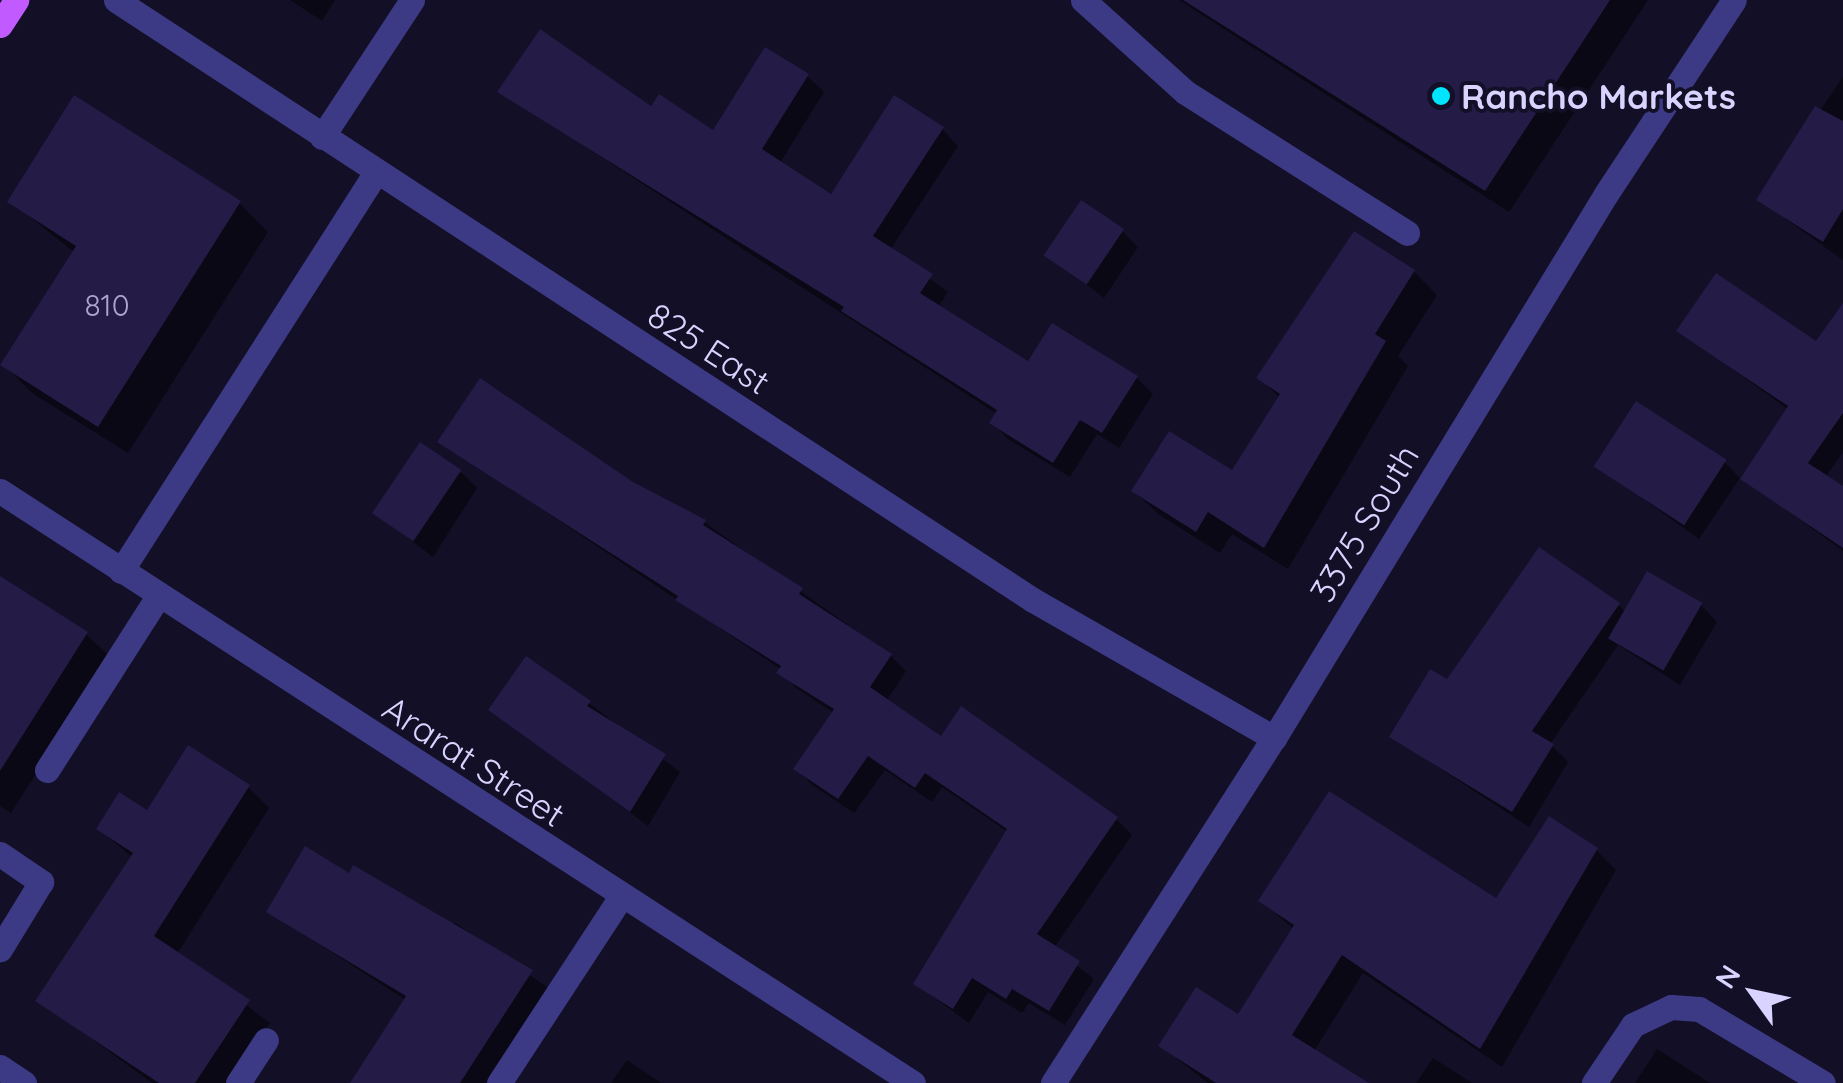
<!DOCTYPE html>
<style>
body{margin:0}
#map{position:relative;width:1843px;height:1083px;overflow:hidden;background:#130f26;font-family:Quicksand,sans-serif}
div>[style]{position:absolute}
.shadow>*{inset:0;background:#0007}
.building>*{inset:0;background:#241b47;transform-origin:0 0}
.service>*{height:25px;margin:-12.5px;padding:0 12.5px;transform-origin:12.5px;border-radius:12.5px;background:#3d3a85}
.minor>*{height:25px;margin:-12.5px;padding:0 12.5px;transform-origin:12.5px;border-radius:12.5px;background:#3d3a85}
.primary>*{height:25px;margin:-12.5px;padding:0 12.5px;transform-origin:12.5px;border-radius:12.5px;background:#c25bff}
.dots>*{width:28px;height:28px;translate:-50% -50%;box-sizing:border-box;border:5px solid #130f26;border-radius:50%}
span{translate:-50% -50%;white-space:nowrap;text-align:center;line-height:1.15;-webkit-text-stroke:8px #130f26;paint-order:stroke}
.number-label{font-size:30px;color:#aca6d1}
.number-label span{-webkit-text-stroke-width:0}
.poi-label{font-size:35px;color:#d9d4ff;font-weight:700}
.left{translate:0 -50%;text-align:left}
.street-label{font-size:35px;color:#d9d4ff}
.north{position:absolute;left:1703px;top:943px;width:100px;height:100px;-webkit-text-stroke:8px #130f26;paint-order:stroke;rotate:303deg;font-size:28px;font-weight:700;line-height:40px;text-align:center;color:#d9d4ff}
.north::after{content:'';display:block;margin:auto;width:35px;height:45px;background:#d9d4ff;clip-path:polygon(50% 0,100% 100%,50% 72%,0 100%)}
</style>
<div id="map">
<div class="shadow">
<div style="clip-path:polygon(290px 0,335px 0,322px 21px)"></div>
<div style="clip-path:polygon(1179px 0,1648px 0,1509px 212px)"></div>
<div style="clip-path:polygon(807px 76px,824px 92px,780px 163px,831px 197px,942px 129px,958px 146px,890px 250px,948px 292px,938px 307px,1029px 365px,1137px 378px,1153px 394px,1119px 448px,1097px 434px,1070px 477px,1008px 439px,992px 422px,997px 414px,501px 92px,651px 110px,714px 133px)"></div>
<div style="clip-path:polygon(1843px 77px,1843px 260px,1759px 200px)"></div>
<div style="clip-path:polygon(10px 201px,239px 203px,268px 232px,128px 453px,32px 393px,4px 364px,75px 253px)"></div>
<div style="clip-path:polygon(1122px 231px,1138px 247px,1104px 298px,1048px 255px)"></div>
<div style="clip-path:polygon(1414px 272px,1437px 295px,1398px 356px,1408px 366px,1288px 569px,1232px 534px,1220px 553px,1158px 514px,1134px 491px,1233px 474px,1280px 398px,1260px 378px)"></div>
<div style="clip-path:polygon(1843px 312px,1843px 452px,1825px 478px,1843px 489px,1843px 551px,1744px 479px,1789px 410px,1680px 331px,1817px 344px)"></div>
<div style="clip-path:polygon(440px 441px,631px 484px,704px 522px,890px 655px,906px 671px,886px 702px,941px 740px,1116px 819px,1132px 835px,1054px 948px,1094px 979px,1065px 1025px,1029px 1003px,1022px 1013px,988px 992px,969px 1023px,916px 984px,1008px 832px,942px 787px,932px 802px,885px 770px,854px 813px,812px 785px,797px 769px,834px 713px,796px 688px,782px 670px)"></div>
<div style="clip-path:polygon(1724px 462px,1740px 478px,1699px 539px,1596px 465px)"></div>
<div style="clip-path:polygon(461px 472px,477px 488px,433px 557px,376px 514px)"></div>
<div style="clip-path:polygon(0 579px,86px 634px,110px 657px,11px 813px,0 806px)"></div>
<div style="clip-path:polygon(1619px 605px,1625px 612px,1701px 605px,1717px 622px,1680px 685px,1618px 645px,1550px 744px,1568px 762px,1529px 827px,1392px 737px,1448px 683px)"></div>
<div style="clip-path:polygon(589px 703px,680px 772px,648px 826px,491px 710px)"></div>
<div style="clip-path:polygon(248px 787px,269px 808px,177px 954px,270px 1023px,230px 1083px,152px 1083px,39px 1000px,133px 858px,99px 829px)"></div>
<div style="clip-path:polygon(1596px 850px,1616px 870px,1502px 1067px,1363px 973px,1314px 1051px,1364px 1083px,1208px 1083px,1161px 1046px,1239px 1017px,1294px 929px,1261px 901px,1497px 901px)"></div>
<div style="clip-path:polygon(269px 912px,456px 923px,548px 988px,486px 1083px,353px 1083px,406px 1000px)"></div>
<div style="clip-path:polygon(1657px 1049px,1710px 1083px,1635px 1083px)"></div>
<div style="clip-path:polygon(1433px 1058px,1472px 1083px,1416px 1083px)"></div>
<div style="clip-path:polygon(627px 1060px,661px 1083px,611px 1083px)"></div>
</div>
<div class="building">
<div style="clip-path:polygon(1183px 0,1610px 0,1485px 191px)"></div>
<div style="clip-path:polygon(540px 29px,651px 106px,659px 94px,713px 130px,765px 47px,809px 74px,762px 149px,831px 194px,894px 95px,944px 127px,873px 236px,933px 274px,920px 293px,1028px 361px,1052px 323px,1138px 376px,1102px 433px,1080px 420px,1053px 463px,989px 423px,997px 410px,841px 311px,844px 307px,497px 92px)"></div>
<div style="clip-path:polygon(74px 95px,241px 201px,98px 427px,0 365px,76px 246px,7px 202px)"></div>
<div style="clip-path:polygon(1815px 106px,1843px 121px,1843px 209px,1823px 242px,1756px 200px)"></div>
<div style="left:1081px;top:200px;width:52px;height:67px;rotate:34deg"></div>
<div style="clip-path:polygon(1354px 231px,1415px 270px,1375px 334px,1386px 341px,1264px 548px,1208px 512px,1196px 532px,1131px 491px,1169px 431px,1232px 470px,1280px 394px,1256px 378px)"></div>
<div style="clip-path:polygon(1716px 273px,1816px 341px,1843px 303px,1843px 413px,1808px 463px,1843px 486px,1843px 548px,1740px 479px,1788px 406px,1676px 331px)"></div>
<div style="clip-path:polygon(480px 378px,633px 482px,706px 520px,703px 525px,803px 588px,799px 594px,892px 654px,870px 687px,941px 736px,961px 706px,1118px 817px,1037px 934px,1080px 961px,1049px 1011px,1012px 989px,1006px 999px,972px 978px,953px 1009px,913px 984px,1007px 829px,925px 773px,915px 788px,868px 756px,838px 799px,793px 769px,834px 709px,776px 673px,781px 666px,675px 600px,678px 596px,437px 442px)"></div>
<div style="left:1636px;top:401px;width:108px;height:78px;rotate:33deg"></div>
<div style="left:420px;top:442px;width:50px;height:86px;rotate:34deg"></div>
<div style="clip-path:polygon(1539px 547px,1620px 603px,1532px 731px,1554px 744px,1512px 812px,1389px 737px,1430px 669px,1447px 679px)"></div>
<div style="left:1647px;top:571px;width:64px;height:78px;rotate:30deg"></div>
<div style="clip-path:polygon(0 576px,88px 632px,0 771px)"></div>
<div style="clip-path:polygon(526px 656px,591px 701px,587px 706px,666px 754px,630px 812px,488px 710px)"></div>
<div style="clip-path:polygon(188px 745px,250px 785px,154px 936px,250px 1000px,195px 1083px,159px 1083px,35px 1001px,133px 853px,96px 829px,119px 792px,147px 810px)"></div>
<div style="clip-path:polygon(1329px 791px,1496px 898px,1549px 816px,1598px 848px,1480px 1049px,1342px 955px,1292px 1035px,1369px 1083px,1216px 1083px,1158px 1046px,1196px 987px,1238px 1014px,1294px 925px,1258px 901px)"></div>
<div style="clip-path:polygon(305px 846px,349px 873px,353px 865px,533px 970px,460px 1083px,350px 1083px,406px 996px,266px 912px)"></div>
</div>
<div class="service">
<div style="left:1083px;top:0;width:137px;rotate:42deg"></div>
<div style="left:1185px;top:92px;width:263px;rotate:32.4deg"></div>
<div style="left:322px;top:137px;width:164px;rotate:-56.7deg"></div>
<div style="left:121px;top:571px;width:473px;rotate:-57.4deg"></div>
<div style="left:47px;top:770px;width:208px;rotate:-57.4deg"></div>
<div style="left:0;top:854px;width:50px;rotate:34.3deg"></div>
<div style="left:41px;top:882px;width:79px;rotate:121.5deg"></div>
<div style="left:0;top:1067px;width:29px;rotate:34deg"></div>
<div style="left:238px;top:1083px;width:51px;rotate:-56.9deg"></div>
<div style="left:499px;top:1083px;width:221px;rotate:-56.8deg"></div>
</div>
<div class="minor">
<div style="left:116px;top:0;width:1096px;rotate:33.2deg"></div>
<div style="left:1033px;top:600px;width:278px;rotate:29.8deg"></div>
<div style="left:0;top:491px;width:1088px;rotate:32.96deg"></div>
<div style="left:1053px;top:1083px;width:410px;rotate:-57.4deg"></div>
<div style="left:1274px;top:738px;width:637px;rotate:-58.6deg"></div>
<div style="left:1606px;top:194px;width:232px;rotate:-56.6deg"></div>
<div style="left:1594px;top:1083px;width:70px;rotate:-56.1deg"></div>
<div style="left:1633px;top:1025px;width:42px;rotate:-25.3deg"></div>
<div style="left:1671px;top:1007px;width:28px;rotate:4deg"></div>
<div style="left:1699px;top:1009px;width:144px;rotate:30.8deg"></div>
</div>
<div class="primary">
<div style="left:0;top:25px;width:30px;rotate:-57deg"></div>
</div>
<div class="dots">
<div style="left:1441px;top:96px;background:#00e5ff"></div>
</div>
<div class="number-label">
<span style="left:107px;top:305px">810</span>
</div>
<div class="poi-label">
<span class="left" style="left:1461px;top:96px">Rancho Markets</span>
</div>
<div class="street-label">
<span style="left:709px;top:348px;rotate:33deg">825 East</span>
<span style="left:1364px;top:523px;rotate:-59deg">3375 South</span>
<span style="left:474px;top:761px;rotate:33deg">Ararat Street</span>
</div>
<div class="north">N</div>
</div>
